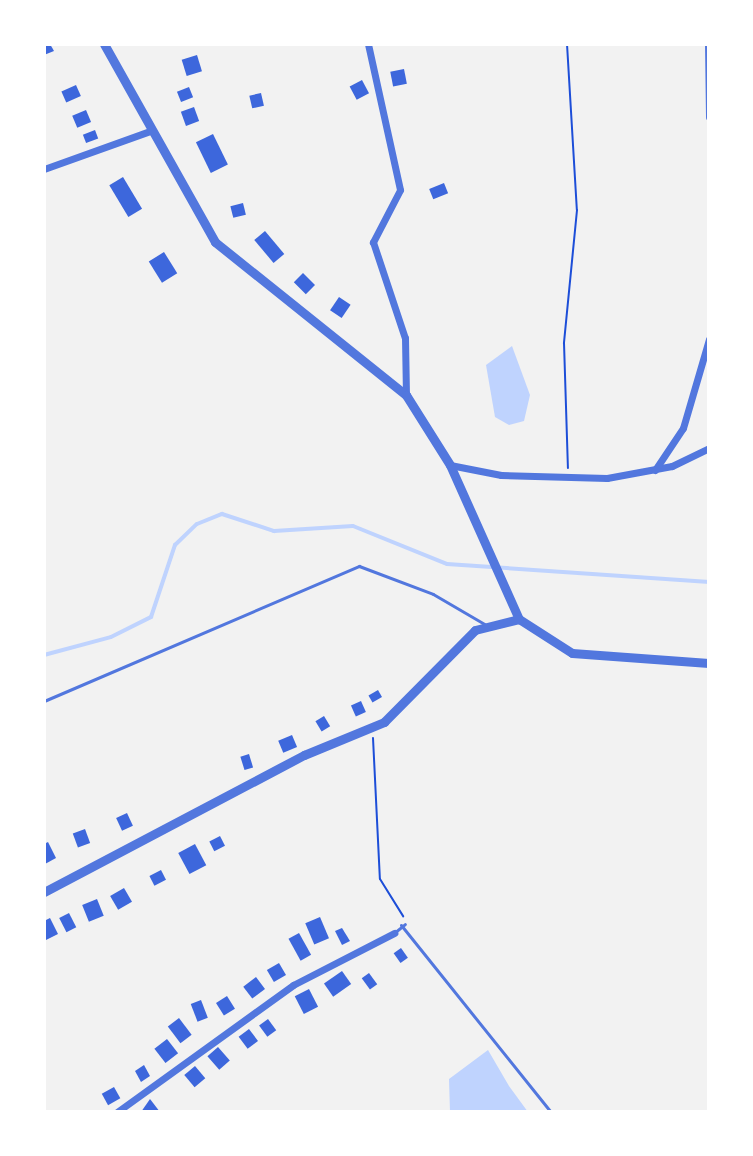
<!DOCTYPE html>
<style>
body{margin:0}
#map{position:relative;width:753px;height:1156px;overflow:hidden;background:#f2f2f2;font-family:Mulish,sans-serif}
div>[style]{position:absolute}
.water>*{inset:0;background:#bfd3fe}
.stream>*{height:4px;margin:-2px;padding:0 2px;transform-origin:2px;border-radius:2px;background:#bfd3fe}
.building>*{inset:0;background:#3d67dc;transform-origin:0 0}
.path>*{height:2px;margin:-1px;padding:0 1px;transform-origin:1px;border-radius:1px;background:#1d4ed8}
.service>*{height:3px;margin:-1.5px;padding:0 1.5px;transform-origin:1.5px;border-radius:1.5px;background:#5277de}
.minor>*{height:7px;margin:-3.5px;padding:0 3.5px;transform-origin:3.5px;border-radius:3.5px;background:#5277de}
.tertiary>*{height:9px;margin:-4.5px;padding:0 4.5px;transform-origin:4.5px;border-radius:4.5px;background:#5277de}
span{translate:-50% -50%;white-space:nowrap;text-align:center;line-height:1.15;-webkit-text-stroke:8px #fff;paint-order:stroke}
.frame{position:absolute;inset:0;border:46px solid #fff;pointer-events:none}
</style>
<div id="map">
<div class="water">
<div style="clip-path:polygon(512px 346px,530px 395px,524px 421px,509px 425px,495px 417px,486px 365px)"></div>
<div style="clip-path:polygon(488px 1050px,509px 1086px,528px 1112px,450px 1112px,449px 1079px)"></div>
</div>
<div class="stream">
<div style="left:44px;top:655px;width:69px;rotate:-15deg"></div>
<div style="left:111px;top:637px;width:45px;rotate:-26.6deg"></div>
<div style="left:151px;top:617px;width:76px;rotate:-71.6deg"></div>
<div style="left:175px;top:545px;width:30px;rotate:-44deg"></div>
<div style="left:197px;top:524px;width:27px;rotate:-22deg"></div>
<div style="left:222px;top:514px;width:55px;rotate:18.1deg"></div>
<div style="left:274px;top:531px;width:79px;rotate:-3.6deg"></div>
<div style="left:353px;top:526px;width:101px;rotate:22deg"></div>
<div style="left:447px;top:564px;width:263px;rotate:3.9deg"></div>
</div>
<div class="building">
<div style="clip-path:polygon(44px 44px,50px 44px,54px 51px,44px 55px)"></div>
<div style="left:197px;top:55px;width:17px;height:16px;rotate:73deg"></div>
<div style="left:404px;top:69px;width:15px;height:14px;rotate:79deg"></div>
<div style="left:362px;top:80px;width:15px;height:14px;rotate:62deg"></div>
<div style="left:76px;top:85px;width:12px;height:16px;rotate:66deg"></div>
<div style="left:189px;top:87px;width:11px;height:13px;rotate:68deg"></div>
<div style="left:261px;top:93px;width:13px;height:12px;rotate:77deg"></div>
<div style="left:194px;top:107px;width:15px;height:14px;rotate:70deg"></div>
<div style="left:86px;top:110px;width:13px;height:15px;rotate:67deg"></div>
<div style="left:95px;top:130px;width:9px;height:13px;rotate:69deg"></div>
<div style="left:213px;top:134px;width:34px;height:19px;rotate:64deg"></div>
<div style="left:123px;top:177px;width:37px;height:16px;rotate:59deg"></div>
<div style="left:444px;top:183px;width:11px;height:16px;rotate:68deg"></div>
<div style="left:243px;top:203px;width:12px;height:13px;rotate:76deg"></div>
<div style="left:265px;top:231px;width:30px;height:14px;rotate:50deg"></div>
<div style="left:164px;top:252px;width:25px;height:18px;rotate:58deg"></div>
<div style="left:303px;top:273px;width:17px;height:13px;rotate:45deg"></div>
<div style="left:339px;top:297px;width:14px;height:16px;rotate:34deg"></div>
<div style="left:378px;top:690px;width:8px;height:11px;rotate:60deg"></div>
<div style="left:361px;top:701px;width:12px;height:11px;rotate:66deg"></div>
<div style="left:324px;top:716px;width:12px;height:10px;rotate:59deg"></div>
<div style="left:292px;top:735px;width:13px;height:15px;rotate:67deg"></div>
<div style="left:249px;top:754px;width:14px;height:9px;rotate:73deg"></div>
<div style="left:127px;top:813px;width:14px;height:12px;rotate:65deg"></div>
<div style="left:85px;top:829px;width:15px;height:13px;rotate:70deg"></div>
<div style="left:220px;top:836px;width:11px;height:12px;rotate:63deg"></div>
<div style="clip-path:polygon(48px 842px,56px 858px,45px 864px,44px 844px)"></div>
<div style="left:195px;top:844px;width:24px;height:19px;rotate:62deg"></div>
<div style="left:161px;top:870px;width:11px;height:13px;rotate:63deg"></div>
<div style="left:124px;top:888px;width:16px;height:16px;rotate:60deg"></div>
<div style="left:97px;top:899px;width:18px;height:16px;rotate:68deg"></div>
<div style="left:69px;top:913px;width:16px;height:11px;rotate:63deg"></div>
<div style="left:320px;top:917px;width:23px;height:16px;rotate:67deg"></div>
<div style="clip-path:polygon(50px 918px,58px 934px,44px 941px,44px 921px)"></div>
<div style="clip-path:polygon(342px 928px,350px 941px,342px 945px,335px 931px)"></div>
<div style="left:299px;top:933px;width:25px;height:12px;rotate:61deg"></div>
<div style="left:401px;top:948px;width:12px;height:9px;rotate:55deg"></div>
<div style="left:279px;top:963px;width:14px;height:14px;rotate:60deg"></div>
<div style="left:342px;top:971px;width:16px;height:22px;rotate:55deg"></div>
<div style="left:369px;top:973px;width:14px;height:9px;rotate:54deg"></div>
<div style="left:256px;top:977px;width:15px;height:16px;rotate:53deg"></div>
<div style="left:309px;top:989px;width:20px;height:16px;rotate:63deg"></div>
<div style="left:227px;top:996px;width:15px;height:13px;rotate:58deg"></div>
<div style="left:201px;top:1000px;width:19px;height:11px;rotate:69deg"></div>
<div style="left:179px;top:1018px;width:21px;height:14px;rotate:53deg"></div>
<div style="left:268px;top:1019px;width:14px;height:11px;rotate:54deg"></div>
<div style="left:249px;top:1029px;width:15px;height:13px;rotate:53deg"></div>
<div style="left:167px;top:1039px;width:18px;height:16px;rotate:52deg"></div>
<div style="left:218px;top:1047px;width:18px;height:14px;rotate:49deg"></div>
<div style="clip-path:polygon(144px 1065px,150px 1076px,141px 1082px,135px 1071px)"></div>
<div style="left:195px;top:1066px;width:16px;height:14px;rotate:50deg"></div>
<div style="left:114px;top:1087px;width:13px;height:14px;rotate:61deg"></div>
<div style="clip-path:polygon(150px 1099px,160px 1112px,141px 1112px)"></div>
</div>
<div class="path">
<div style="left:567px;top:44px;width:166px;rotate:86.6deg"></div>
<div style="left:577px;top:210px;width:134px;rotate:95.6deg"></div>
<div style="left:564px;top:343px;width:125px;rotate:88.2deg"></div>
<div style="left:373px;top:738px;width:141px;rotate:87.2deg"></div>
<div style="left:380px;top:879px;width:44px;rotate:58.1deg"></div>
</div>
<div class="service">
<div style="left:44px;top:701px;width:343px;rotate:-23.2deg"></div>
<div style="left:359px;top:566px;width:79px;rotate:20.7deg"></div>
<div style="left:433px;top:594px;width:61px;rotate:30.3deg"></div>
<div style="left:401px;top:925px;width:240px;rotate:51.3deg"></div>
<div style="left:394px;top:933px;width:14px;rotate:-39deg"></div>
</div>
<div class="minor">
<div style="left:368px;top:44px;width:149px;rotate:77.6deg"></div>
<div style="left:400px;top:190px;width:59px;rotate:117.4deg"></div>
<div style="left:373px;top:242px;width:101px;rotate:71.6deg"></div>
<div style="left:405px;top:338px;width:57px;rotate:89deg"></div>
<div style="left:708px;top:44px;width:73px;rotate:89.2deg"></div>
<div style="left:44px;top:169px;width:113px;rotate:-19.7deg"></div>
<div style="left:450px;top:465px;width:52px;rotate:11.1deg"></div>
<div style="left:501px;top:475px;width:106px;rotate:1.6deg"></div>
<div style="left:607px;top:478px;width:66px;rotate:-10.5deg"></div>
<div style="left:672px;top:466px;width:41px;rotate:-25.9deg"></div>
<div style="left:655px;top:470px;width:50px;rotate:-56.3deg"></div>
<div style="left:683px;top:428px;width:93px;rotate:-73.7deg"></div>
<div style="left:117px;top:1112px;width:217px;rotate:-35.8deg"></div>
<div style="left:293px;top:985px;width:114px;rotate:-27.2deg"></div>
</div>
<div class="tertiary">
<div style="left:104px;top:44px;width:227px;rotate:60.7deg"></div>
<div style="left:215px;top:242px;width:245px;rotate:38.7deg"></div>
<div style="left:406px;top:395px;width:83px;rotate:57.8deg"></div>
<div style="left:450px;top:465px;width:169px;rotate:65.9deg"></div>
<div style="left:519px;top:619px;width:63px;rotate:32.7deg"></div>
<div style="left:572px;top:653px;width:137px;rotate:4.2deg"></div>
<div style="left:44px;top:892px;width:294px;rotate:-27.8deg"></div>
<div style="left:304px;top:755px;width:87px;rotate:-22.4deg"></div>
<div style="left:384px;top:722px;width:129px;rotate:-45.3deg"></div>
<div style="left:475px;top:630px;width:45px;rotate:-14deg"></div>
</div>
<div class="frame"></div>
</div>
